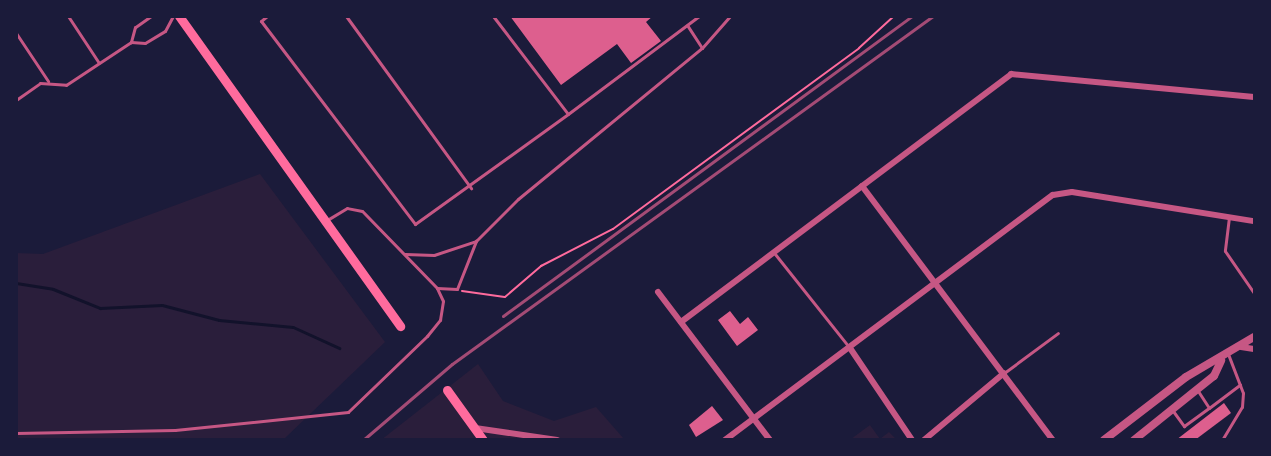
<!DOCTYPE html>
<style>
body{margin:0}
#map{position:relative;width:1271px;height:456px;overflow:hidden;background:#1b1b3a;font-family:Commissioner,sans-serif}
div>[style]{position:absolute}
.green>*{inset:0;background:#2a1e3b}
.stream>*{height:3px;margin:-1.5px;padding:0 1.5px;transform-origin:1.5px;border-radius:1.5px;background:#12122b}
.building>*{inset:0;background:#dd5f8e}
.path>*{height:2px;margin:-1px;padding:0 1px;transform-origin:1px;border-radius:1px;background:#ff6b9d}
.service>*{height:3px;margin:-1.5px;padding:0 1.5px;transform-origin:1.5px;border-radius:1.5px;background:#c65784}
.minor>*{height:6px;margin:-3px;padding:0 3px;transform-origin:3px;border-radius:3px;background:#c65784}
.tertiary>*{height:8px;margin:-4px;padding:0 4px;transform-origin:4px;border-radius:4px;background:#c65784}
.secondary>*{height:9px;margin:-4.5px;padding:0 4.5px;transform-origin:4.5px;border-radius:4.5px;background:#ff6b9d}
.rail>*{height:3px;margin:-1.5px;padding:0 1.5px;transform-origin:1.5px;border-radius:1.5px;background:#a44b75}
span{translate:-50% -50%;white-space:nowrap;text-align:center;line-height:1.15;-webkit-text-stroke:6px #1b1b3a;paint-order:stroke}
.frame{position:absolute;inset:0;border:18px solid #1b1b3a;pointer-events:none}
</style>
<div id="map">
<div class="green">
<div style="clip-path:polygon(260px 174px,385px 342px,284px 439px,17px 439px,16px 253px,43px 254px)"></div>
<div style="clip-path:polygon(478px 364px,503px 401px,554px 421px,596px 407px,624px 439px,381px 440px)"></div>
<div style="clip-path:polygon(870px 425px,880px 439px,889px 432px,896px 439px,851px 439px)"></div>
</div>
<div class="stream">
<div style="left:16px;top:283px;width:37px;rotate:9deg"></div>
<div style="left:53px;top:289px;width:51px;rotate:22deg"></div>
<div style="left:100px;top:308px;width:62px;rotate:-2.8deg"></div>
<div style="left:162px;top:305px;width:59px;rotate:14.7deg"></div>
<div style="left:219px;top:320px;width:74px;rotate:5.4deg"></div>
<div style="left:293px;top:327px;width:51px;rotate:24.5deg"></div>
</div>
<div class="building">
<div style="clip-path:polygon(510px 16px,653px 16px,646px 22px,661px 41px,631px 63px,617px 44px,561px 85px)"></div>
<div style="clip-path:polygon(730px 311px,740px 324px,748px 317px,758px 330px,737px 346px,718px 320px)"></div>
<div style="clip-path:polygon(1224px 403px,1231px 413px,1195px 440px,1176px 440px)"></div>
<div style="clip-path:polygon(712px 406px,723px 420px,696px 437px,689px 425px)"></div>
</div>
<div class="path">
<div style="left:462px;top:291px;width:43px;rotate:7.9deg"></div>
<div style="left:505px;top:297px;width:48px;rotate:-40.7deg"></div>
<div style="left:541px;top:266px;width:81px;rotate:-27.2deg"></div>
<div style="left:613px;top:229px;width:305px;rotate:-36.3deg"></div>
<div style="left:859px;top:48px;width:47px;rotate:-42.4deg"></div>
</div>
<div class="service">
<div style="left:68px;top:16px;width:56px;rotate:56.6deg"></div>
<div style="left:151px;top:16px;width:19px;rotate:145deg"></div>
<div style="left:135px;top:27px;width:16px;rotate:105deg"></div>
<div style="left:131px;top:42px;width:14px;rotate:4deg"></div>
<div style="left:145px;top:43px;width:23px;rotate:-31deg"></div>
<div style="left:165px;top:31px;width:17px;rotate:-62deg"></div>
<div style="left:267px;top:16px;width:8px;rotate:140deg"></div>
<div style="left:261px;top:21px;width:255px;rotate:52.8deg"></div>
<div style="left:415px;top:224px;width:188px;rotate:-35.7deg"></div>
<div style="left:346px;top:16px;width:213px;rotate:54deg"></div>
<div style="left:493px;top:16px;width:123px;rotate:52.6deg"></div>
<div style="left:568px;top:114px;width:164px;rotate:-36.8deg"></div>
<div style="left:16px;top:33px;width:58px;rotate:56.3deg"></div>
<div style="left:702px;top:48px;width:43px;rotate:-48.8deg"></div>
<div style="left:16px;top:100px;width:29px;rotate:-35deg"></div>
<div style="left:40px;top:83px;width:26px;rotate:4deg"></div>
<div style="left:66px;top:85px;width:78px;rotate:-33.5deg"></div>
<div style="left:1229px;top:217px;width:34px;rotate:97deg"></div>
<div style="left:1225px;top:251px;width:51px;rotate:55.4deg"></div>
<div style="left:405px;top:254px;width:29px;rotate:2deg"></div>
<div style="left:434px;top:255px;width:44px;rotate:-18.4deg"></div>
<div style="left:775px;top:254px;width:119px;rotate:51.5deg"></div>
<div style="left:437px;top:288px;width:20px;rotate:3deg"></div>
<div style="left:457px;top:289px;width:52px;rotate:-68.4deg"></div>
<div style="left:476px;top:241px;width:59px;rotate:-45deg"></div>
<div style="left:518px;top:199px;width:238px;rotate:-39.4deg"></div>
<div style="left:702px;top:48px;width:27px;rotate:-123deg"></div>
<div style="left:1004px;top:373px;width:67px;rotate:-36.5deg"></div>
<div style="left:1198px;top:391px;width:20px;rotate:57deg"></div>
<div style="left:1209px;top:408px;width:39px;rotate:-37deg"></div>
<div style="left:1173px;top:411px;width:19px;rotate:54deg"></div>
<div style="left:1184px;top:426px;width:31px;rotate:-36deg"></div>
<div style="left:16px;top:433px;width:159px;rotate:-1.1deg"></div>
<div style="left:175px;top:430px;width:174px;rotate:-5.9deg"></div>
<div style="left:348px;top:412px;width:110px;rotate:-43.9deg"></div>
<div style="left:427px;top:336px;width:21px;rotate:-51deg"></div>
<div style="left:440px;top:320px;width:19px;rotate:-81deg"></div>
<div style="left:443px;top:301px;width:14px;rotate:-115deg"></div>
<div style="left:437px;top:288px;width:107px;rotate:-134.2deg"></div>
<div style="left:362px;top:211px;width:15px;rotate:-169deg"></div>
<div style="left:347px;top:208px;width:23px;rotate:149deg"></div>
<div style="left:1222px;top:440px;width:39px;rotate:-59deg"></div>
<div style="left:1242px;top:407px;width:14px;rotate:-86deg"></div>
<div style="left:1243px;top:393px;width:40px;rotate:-111deg"></div>
</div>
<div class="minor">
<div style="left:862px;top:186px;width:318px;rotate:53.1deg"></div>
<div style="left:658px;top:292px;width:186px;rotate:52.9deg"></div>
<div style="left:681px;top:322px;width:413px;rotate:-36.9deg"></div>
<div style="left:1011px;top:74px;width:244px;rotate:5.4deg"></div>
<div style="left:1241px;top:347px;width:13px;rotate:9deg"></div>
<div style="left:850px;top:348px;width:111px;rotate:56deg"></div>
<div style="left:475px;top:428px;width:83px;rotate:8.3deg"></div>
<div style="left:725px;top:440px;width:409px;rotate:-36.8deg"></div>
<div style="left:1053px;top:195px;width:19px;rotate:-9deg"></div>
<div style="left:1072px;top:192px;width:184px;rotate:9.1deg"></div>
<div style="left:924px;top:440px;width:104px;rotate:-39.9deg"></div>
</div>
<div class="tertiary">
<div style="left:1104px;top:440px;width:103px;rotate:-37.5deg"></div>
<div style="left:1186px;top:377px;width:79px;rotate:-30.5deg"></div>
<div style="left:1134px;top:440px;width:102px;rotate:-38.7deg"></div>
<div style="left:1214px;top:376px;width:17px;rotate:-65deg"></div>
</div>
<div class="secondary">
<div style="left:179px;top:16px;width:381px;rotate:54.5deg"></div>
<div style="left:447px;top:390px;width:62px;rotate:54.2deg"></div>
</div>
<div class="rail">
<div style="left:503px;top:316px;width:507px;rotate:-36.26deg"></div>
<div style="left:363px;top:440px;width:117px;rotate:-40.5deg"></div>
<div style="left:452px;top:364px;width:594px;rotate:-35.89deg"></div>
</div>
<div class="frame"></div>
</div>
